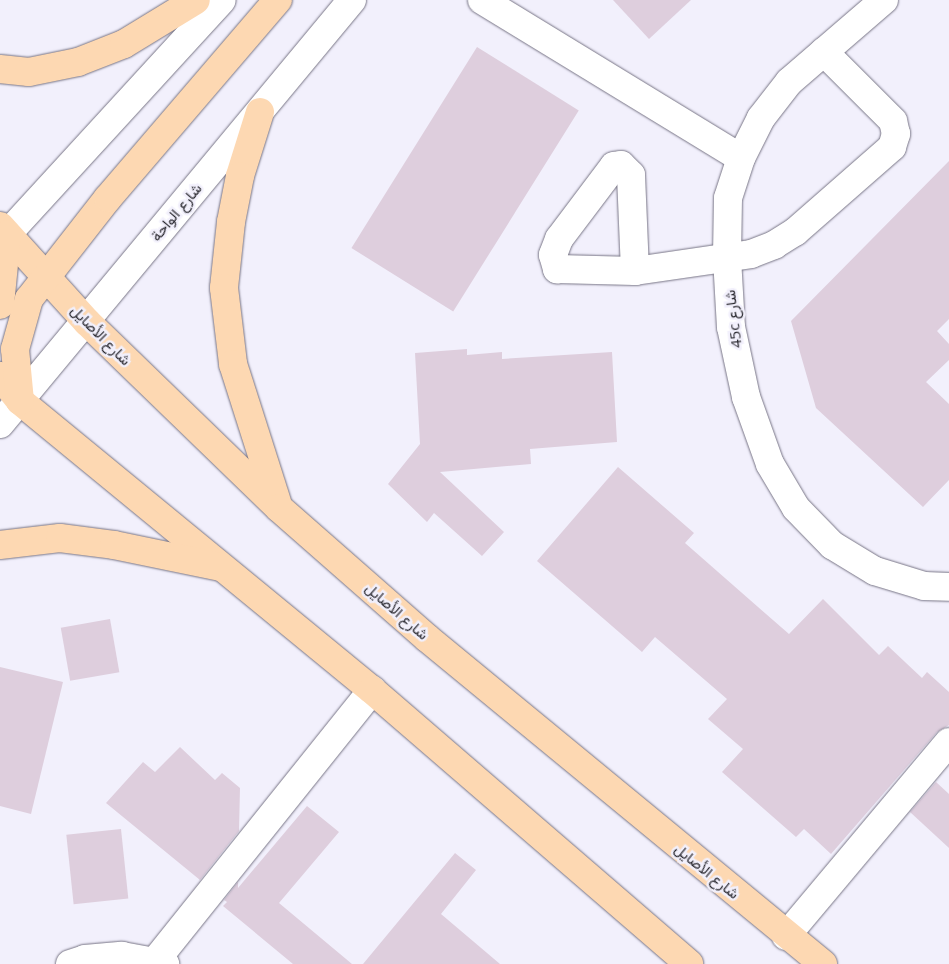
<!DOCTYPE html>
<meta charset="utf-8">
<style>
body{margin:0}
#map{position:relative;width:949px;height:964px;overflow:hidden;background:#f2f0fc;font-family:"Open Sans",Vazirmatn,sans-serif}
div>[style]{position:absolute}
.building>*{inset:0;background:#decedd;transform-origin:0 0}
.roads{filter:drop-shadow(0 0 1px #787586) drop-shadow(0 0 1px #787586)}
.minor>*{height:28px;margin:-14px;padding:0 14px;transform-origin:14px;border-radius:14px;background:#fff}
.major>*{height:28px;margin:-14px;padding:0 14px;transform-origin:14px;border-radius:14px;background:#fdd8b2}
span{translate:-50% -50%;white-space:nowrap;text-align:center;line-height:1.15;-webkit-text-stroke:5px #f2f0fc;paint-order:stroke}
.street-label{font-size:15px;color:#28272e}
</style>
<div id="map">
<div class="building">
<div style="clip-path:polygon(613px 0,691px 0,649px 39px)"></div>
<div style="left:477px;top:47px;width:120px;height:237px;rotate:32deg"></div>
<div style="clip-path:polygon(949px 161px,949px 319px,937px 331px,949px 344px,949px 360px,926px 382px,949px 404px,949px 480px,923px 507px,816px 408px,791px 321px)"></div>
<div style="clip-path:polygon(467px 349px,467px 355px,502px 352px,502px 359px,612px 352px,617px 442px,530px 449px,531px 464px,440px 472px,504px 532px,482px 556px,434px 513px,427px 522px,388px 484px,420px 444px,415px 353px)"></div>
<div style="clip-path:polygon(618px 467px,694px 533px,685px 543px,789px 634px,823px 599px,879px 655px,888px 646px,922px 678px,927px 672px,949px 692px,949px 725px,937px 732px,831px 854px,804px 829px,796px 837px,722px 772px,743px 749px,708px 719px,727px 699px,655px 637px,642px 652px,537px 561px)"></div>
<div style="left:110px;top:619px;width:54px;height:50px;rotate:80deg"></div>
<div style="clip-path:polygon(0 667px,63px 682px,31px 814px,0 806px)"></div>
<div style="clip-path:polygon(180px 747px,215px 780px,222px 773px,240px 788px,239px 831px,200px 880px,106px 803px,143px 762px,155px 772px)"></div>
<div style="clip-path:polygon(936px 782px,949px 794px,949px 848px,910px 812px)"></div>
<div style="clip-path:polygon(307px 806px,339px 832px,279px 903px,352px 964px,293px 964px,223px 906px,227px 902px,224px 900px,238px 882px,238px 888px)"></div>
<div style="left:121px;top:829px;width:70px;height:55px;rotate:84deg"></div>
<div style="clip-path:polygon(455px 853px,476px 870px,441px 914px,500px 964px,363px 964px)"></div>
</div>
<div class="roads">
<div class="minor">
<div style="left:482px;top:0;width:303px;rotate:31.4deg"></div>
<div style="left:884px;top:0;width:125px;rotate:139.2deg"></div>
<div style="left:789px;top:82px;width:46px;rotate:127.9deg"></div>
<div style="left:761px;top:118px;width:45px;rotate:116.6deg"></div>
<div style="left:741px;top:158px;width:42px;rotate:108deg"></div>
<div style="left:728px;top:198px;width:60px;rotate:91deg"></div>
<div style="left:727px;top:258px;width:69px;rotate:86.7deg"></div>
<div style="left:731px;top:327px;width:72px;rotate:77.9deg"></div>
<div style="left:746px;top:397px;width:71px;rotate:70.3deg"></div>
<div style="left:770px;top:464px;width:51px;rotate:59.4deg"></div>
<div style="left:796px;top:508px;width:52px;rotate:45.8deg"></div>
<div style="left:832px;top:545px;width:50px;rotate:31.2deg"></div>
<div style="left:875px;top:571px;width:51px;rotate:17deg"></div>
<div style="left:924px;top:586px;width:25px;rotate:2deg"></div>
<div style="left:0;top:242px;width:328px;rotate:-47.5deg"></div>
<div style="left:635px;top:271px;width:96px;rotate:-92.4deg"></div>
<div style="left:631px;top:175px;width:14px;rotate:-135deg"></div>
<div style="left:621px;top:165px;width:7px;rotate:172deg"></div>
<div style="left:614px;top:166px;width:91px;rotate:127deg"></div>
<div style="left:559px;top:239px;width:17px;rotate:111deg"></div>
<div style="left:553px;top:255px;width:15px;rotate:74deg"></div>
<div style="left:557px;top:269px;width:78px;rotate:1.5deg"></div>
<div style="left:635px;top:271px;width:117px;rotate:-8.3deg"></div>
<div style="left:751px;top:254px;width:25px;rotate:-21deg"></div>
<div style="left:774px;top:245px;width:25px;rotate:-32deg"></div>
<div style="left:795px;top:232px;width:129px;rotate:-41.2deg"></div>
<div style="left:892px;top:147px;width:14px;rotate:-73deg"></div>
<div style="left:896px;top:134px;width:13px;rotate:-103deg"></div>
<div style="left:893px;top:121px;width:98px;rotate:-135deg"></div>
<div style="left:0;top:424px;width:551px;rotate:-50.3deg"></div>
<div style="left:786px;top:936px;width:253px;rotate:-50deg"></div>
<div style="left:156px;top:960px;width:346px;rotate:-51.3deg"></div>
<div style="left:70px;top:964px;width:16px;rotate:-18deg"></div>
<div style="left:85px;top:959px;width:37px;rotate:-5deg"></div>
<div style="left:122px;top:956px;width:44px;rotate:10.5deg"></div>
</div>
<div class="major">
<div style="left:0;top:69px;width:29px;rotate:6deg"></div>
<div style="left:29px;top:72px;width:50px;rotate:-11.5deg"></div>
<div style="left:78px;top:62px;width:49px;rotate:-21.4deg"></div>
<div style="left:124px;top:44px;width:84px;rotate:-31.4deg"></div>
<div style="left:260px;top:112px;width:67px;rotate:107.4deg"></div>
<div style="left:240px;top:176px;width:47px;rotate:101.1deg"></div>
<div style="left:231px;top:222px;width:66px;rotate:96.1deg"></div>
<div style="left:224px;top:288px;width:77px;rotate:83.2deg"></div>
<div style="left:233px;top:364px;width:145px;rotate:72.3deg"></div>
<div style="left:0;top:226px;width:130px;rotate:47.8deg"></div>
<div style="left:87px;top:322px;width:267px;rotate:44.1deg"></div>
<div style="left:279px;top:508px;width:197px;rotate:41.3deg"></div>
<div style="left:427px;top:638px;width:513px;rotate:39.46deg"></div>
<div style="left:0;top:305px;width:71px;rotate:-84.4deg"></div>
<div style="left:0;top:376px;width:32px;rotate:51deg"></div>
<div style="left:20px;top:401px;width:455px;rotate:39.4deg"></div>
<div style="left:372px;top:690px;width:419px;rotate:40.8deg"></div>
<div style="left:20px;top:401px;width:52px;rotate:-95.5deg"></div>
<div style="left:15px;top:349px;width:52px;rotate:-74.4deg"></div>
<div style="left:29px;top:299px;width:128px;rotate:-52deg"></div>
<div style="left:108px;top:198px;width:261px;rotate:-49.4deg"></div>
<div style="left:0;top:545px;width:60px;rotate:-6.7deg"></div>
<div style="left:60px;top:538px;width:54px;rotate:7.4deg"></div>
<div style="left:114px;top:545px;width:108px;rotate:11.7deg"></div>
</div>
</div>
<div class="street-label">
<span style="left:176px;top:212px;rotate:-50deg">شارع الواحة</span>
<span style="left:733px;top:319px;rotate:-97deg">45c شارع</span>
<span style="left:101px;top:335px;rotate:45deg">شارع الأصايل</span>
<span style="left:397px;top:611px;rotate:41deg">شارع الأصايل</span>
<span style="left:707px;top:871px;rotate:39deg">شارع الأصايل</span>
</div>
</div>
